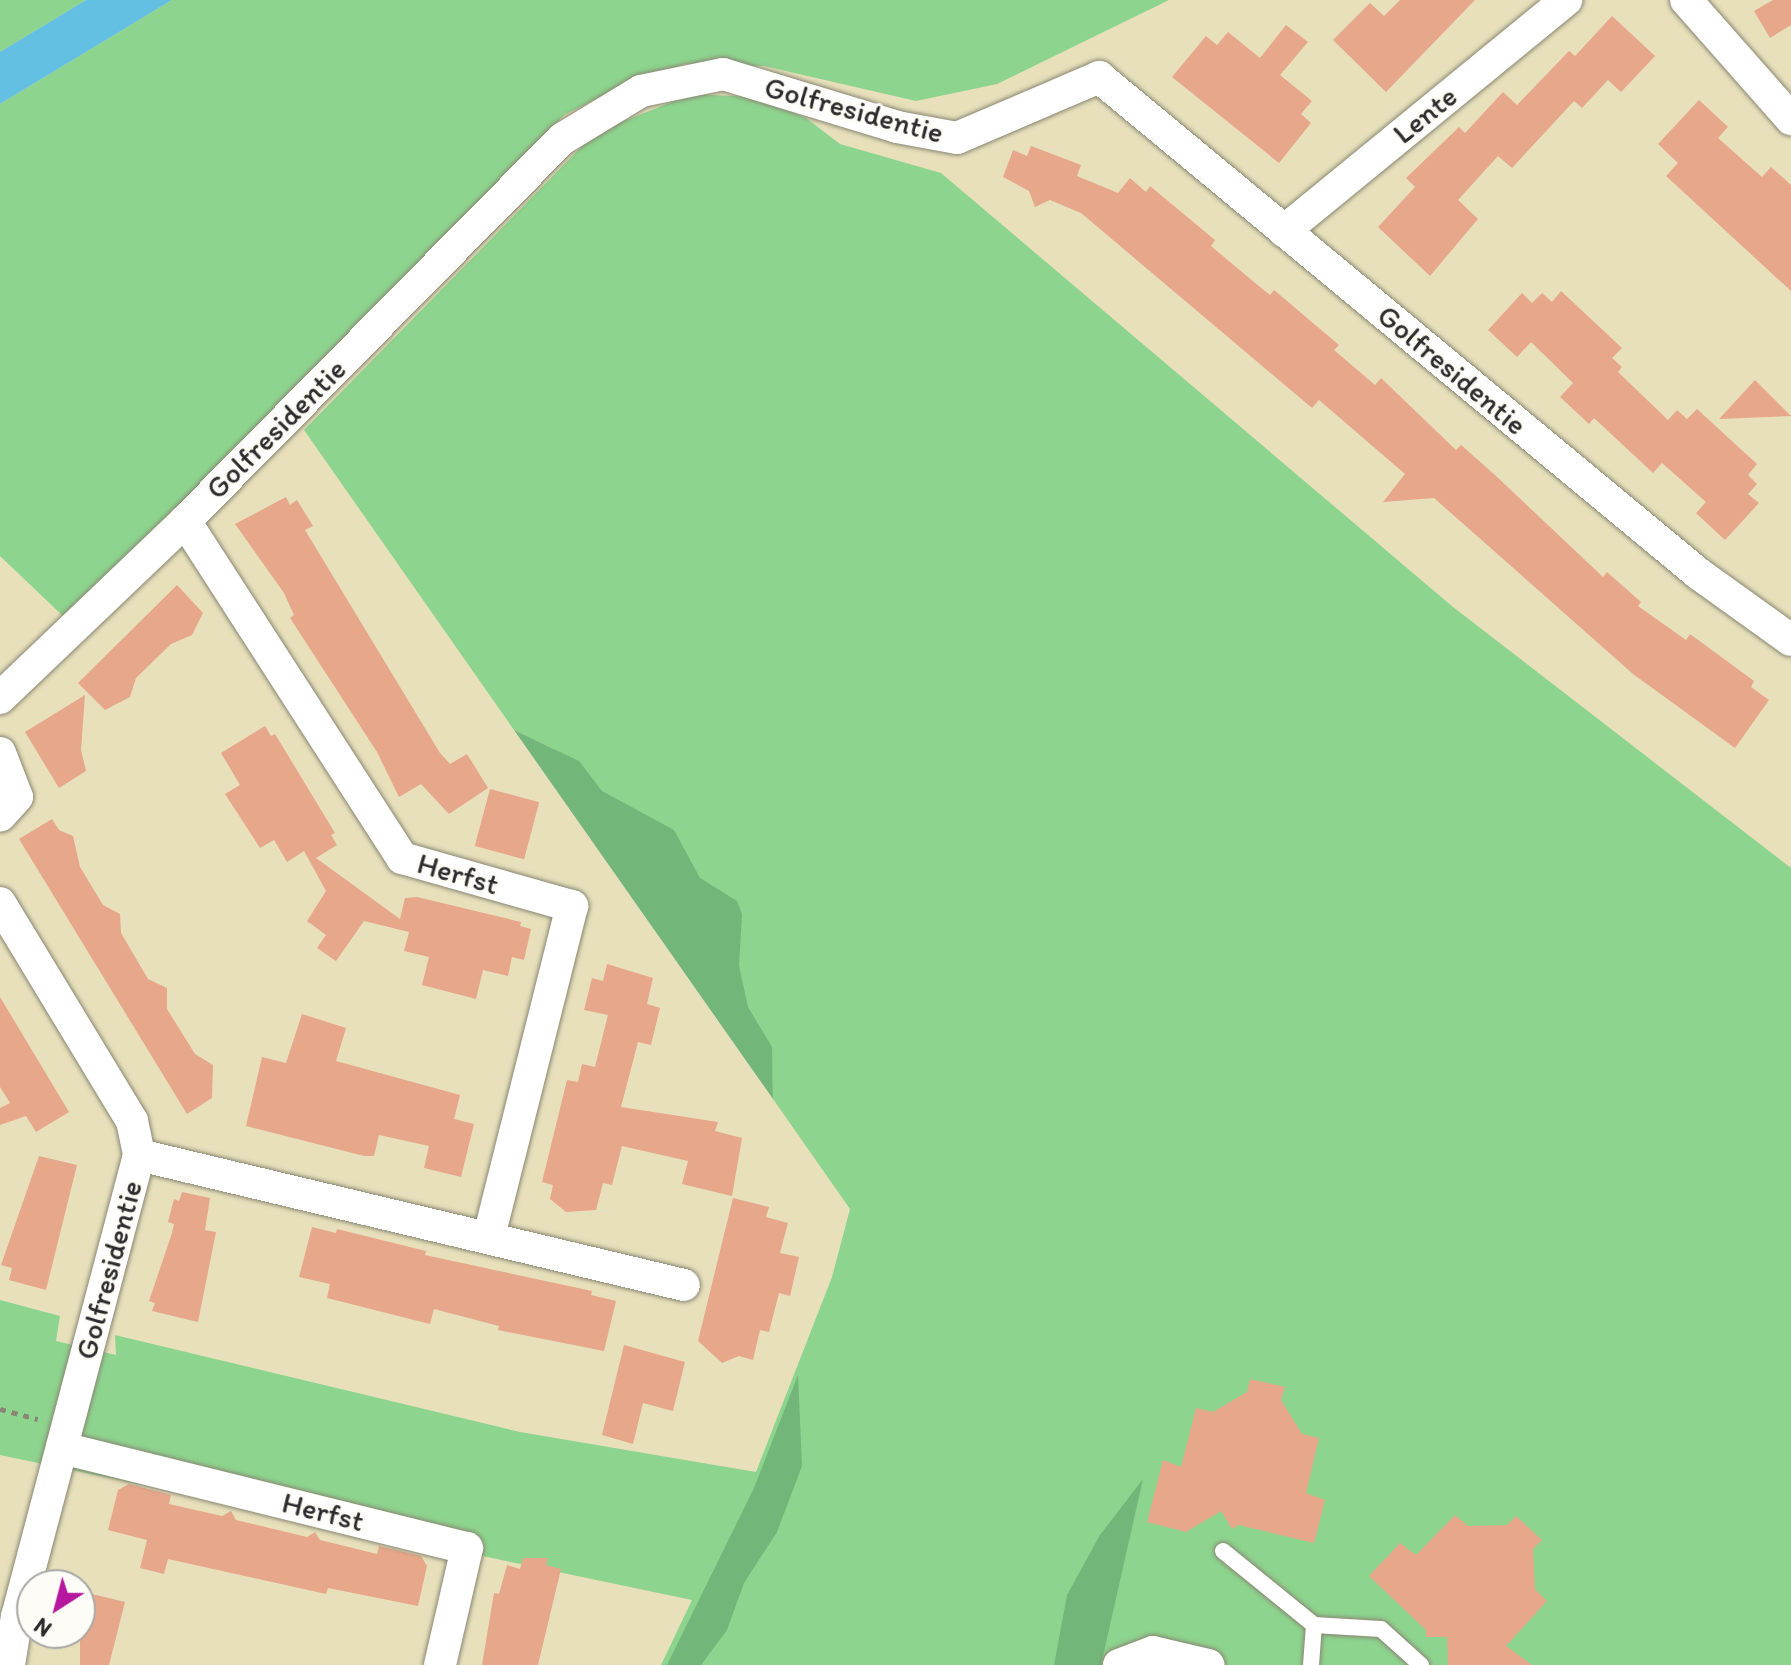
<!DOCTYPE html>
<style>
body{margin:0}
#map{position:relative;width:1791px;height:1665px;overflow:hidden;background:#e7e0bb;font-family:Itim,sans-serif}
div>[style]{position:absolute}
.green>*{inset:0;background:#8dd48e}
.forest>*{inset:0;background:#72b679}
.water>*{inset:0;background:#64c0e2}
.building>*{inset:0;background:#e7a78b;transform-origin:0 0}
.path>*{height:5px;margin-top:-2.5px;transform-origin:0;background:repeating-linear-gradient(90deg,#898673 0 6px,transparent 0 12px)}
.roads{filter:drop-shadow(0 0 2px #898673) drop-shadow(0 0 2px #898673)}
.service>*{height:16px;margin:-8px;padding:0 8px;transform-origin:8px;border-radius:8px;background:#fff}
.minor>*{height:32px;margin:-16px;padding:0 16px;transform-origin:16px;border-radius:16px;background:#fff}
span{translate:-50% -50%;white-space:nowrap;text-align:center;line-height:1.15;-webkit-text-stroke:6px #fdfcf7;paint-order:stroke}
.street-label{font-size:30px;color:#2b2b2b}
.north{position:absolute;left:16px;top:1569px;width:80px;height:80px;box-sizing:border-box;background:#fdfcf7;border:2px solid #a9a8a5;border-radius:50%;rotate:216deg;font-size:22px;font-weight:700;line-height:32px;text-align:center;color:#2b2b2b}
.north::after{content:'';display:block;margin:auto;width:28px;height:36px;background:#b5179e;clip-path:polygon(50% 0,100% 100%,50% 72%,0 100%)}
</style>
<div id="map">
<div class="green">
<div style="clip-path:polygon(0 0,86px 0,0 52px)"></div>
<div style="clip-path:polygon(172px 0,1169px 0,997px 84px,916px 101px,764px 66px,685px 64px,624px 85px,564px 115px,355px 333px,64px 617px,0 556px,0 104px)"></div>
<div style="clip-path:polygon(692px 94px,754px 97px,806px 118px,840px 144px,941px 173px,1453px 607px,1791px 868px,1791px 1665px,661px 1665px,692px 1600px,0 1455px,0 1300px,60px 1316px,56px 1341px,116px 1355px,115px 1335px,520px 1432px,756px 1472px,832px 1277px,850px 1209px,773px 1099px,772px 1062px,554px 749px,514px 730px,304px 430px,596px 132px)"></div>
</div>
<div class="forest">
<div style="clip-path:polygon(514px 730px,579px 761px,602px 791px,674px 830px,700px 878px,737px 901px,742px 914px,739px 966px,748px 1007px,772px 1047px,773px 1099px)"></div>
<div style="clip-path:polygon(798px 1375px,802px 1466px,777px 1532px,744px 1583px,727px 1630px,701px 1665px,667px 1665px,754px 1488px)"></div>
<div style="clip-path:polygon(1143px 1479px,1101px 1665px,1054px 1665px,1067px 1595px,1100px 1535px)"></div>
</div>
<div class="water">
<div style="clip-path:polygon(86px 0,172px 0,0 104px,0 52px)"></div>
</div>
<div class="building">
<div style="clip-path:polygon(1400px 0,1475px 0,1386px 92px,1333px 40px,1370px 3px,1384px 16px)"></div>
<div style="clip-path:polygon(1773px 0,1791px 0,1791px 25px,1770px 38px,1754px 11px)"></div>
<div style="clip-path:polygon(1612px 16px,1655px 56px,1621px 92px,1608px 80px,1582px 108px,1574px 101px,1512px 168px,1498px 156px,1458px 200px,1478px 219px,1430px 276px,1378px 227px,1415px 187px,1406px 178px,1459px 127px,1465px 133px,1503px 92px,1517px 105px,1569px 51px,1575px 56px)"></div>
<div style="clip-path:polygon(1286px 25px,1308px 42px,1280px 75px,1312px 101px,1301px 114px,1311px 123px,1279px 163px,1172px 77px,1206px 36px,1217px 45px,1228px 32px,1260px 58px)"></div>
<div style="clip-path:polygon(1699px 100px,1728px 127px,1718px 138px,1762px 177px,1771px 167px,1791px 185px,1791px 291px,1666px 176px,1678px 163px,1658px 144px)"></div>
<div style="clip-path:polygon(1031px 146px,1081px 165px,1077px 176px,1118px 193px,1130px 178px,1146px 192px,1150px 186px,1215px 240px,1211px 246px,1254px 282px,1270px 295px,1274px 290px,1339px 345px,1334px 350px,1375px 385px,1381px 378px,1456px 450px,1461px 445px,1495px 475px,1603px 577px,1607px 572px,1641px 602px,1638px 606px,1686px 640px,1690px 634px,1754px 681px,1751px 687px,1769px 700px,1735px 748px,1633px 674px,1434px 498px,1383px 502px,1405px 474px,1319px 400px,1312px 408px,1081px 213px,1050px 200px,1035px 207px,1029px 191px,1003px 177px,1013px 150px,1027px 156px)"></div>
<div style="clip-path:polygon(1561px 291px,1622px 348px,1612px 358px,1622px 367px,1618px 372px,1668px 420px,1677px 410px,1687px 419px,1697px 409px,1757px 464px,1748px 475px,1757px 484px,1748px 494px,1759px 503px,1725px 540px,1696px 513px,1706px 502px,1662px 463px,1653px 473px,1594px 418px,1589px 424px,1560px 397px,1573px 383px,1531px 342px,1517px 357px,1488px 330px,1522px 293px,1532px 303px,1542px 293px,1552px 302px)"></div>
<div style="clip-path:polygon(1755px 380px,1791px 416px,1719px 419px)"></div>
<div style="clip-path:polygon(286px 497px,290px 505px,297px 500px,313px 526px,305px 530px,440px 753px,450px 764px,467px 754px,488px 788px,449px 814px,421px 784px,399px 797px,377px 752px,290px 618px,294px 615px,284px 593px,235px 524px)"></div>
<div style="clip-path:polygon(177px 585px,203px 613px,192px 635px,171px 644px,136px 678px,130px 697px,105px 710px,78px 683px)"></div>
<div style="clip-path:polygon(85px 695px,81px 750px,86px 771px,59px 788px,25px 732px)"></div>
<div style="clip-path:polygon(265px 726px,271px 736px,275px 734px,335px 833px,331px 835px,337px 845px,316px 858px,400px 919px,405px 898px,417px 897px,521px 922px,520px 926px,531px 929px,524px 960px,512px 957px,508px 976px,483px 970px,476px 999px,422px 985px,429px 957px,404px 951px,409px 932px,364px 921px,336px 961px,317px 948px,326px 935px,307px 921px,326px 891px,304px 851px,287px 862px,274px 840px,260px 848px,225px 794px,240px 785px,221px 753px)"></div>
<div style="left:490px;top:789px;width:51px;height:59px;rotate:15deg"></div>
<div style="clip-path:polygon(52px 819px,59px 830px,73px 836px,80px 867px,103px 905px,120px 914px,121px 933px,148px 979px,167px 988px,167px 1009px,195px 1054px,213px 1065px,212px 1098px,187px 1114px,19px 839px)"></div>
<div style="clip-path:polygon(607px 964px,653px 978px,647px 1004px,660px 1008px,651px 1045px,638px 1042px,621px 1107px,718px 1122px,715px 1131px,742px 1138px,732px 1196px,682px 1184px,688px 1161px,622px 1146px,612px 1185px,603px 1183px,596px 1210px,566px 1212px,550px 1199px,553px 1185px,542px 1182px,567px 1080px,578px 1082px,582px 1064px,595px 1067px,608px 1015px,584px 1010px,592px 978px,603px 981px)"></div>
<div style="clip-path:polygon(0 997px,69px 1112px,36px 1132px,26px 1116px,0 1125px,0 1108px,10px 1103px,0 1087px)"></div>
<div style="clip-path:polygon(302px 1014px,346px 1028px,336px 1061px,460px 1095px,454px 1119px,474px 1124px,461px 1177px,424px 1168px,429px 1146px,379px 1135px,374px 1156px,364px 1156px,246px 1126px,262px 1057px,286px 1063px)"></div>
<div style="clip-path:polygon(39px 1156px,77px 1165px,46px 1290px,9px 1280px,12px 1268px,1px 1265px)"></div>
<div style="clip-path:polygon(182px 1192px,210px 1198px,205px 1230px,216px 1232px,198px 1322px,152px 1311px,155px 1303px,149px 1301px,172px 1233px,174px 1224px,168px 1222px,174px 1199px,179px 1201px)"></div>
<div style="clip-path:polygon(733px 1198px,769px 1207px,766px 1217px,788px 1223px,780px 1253px,799px 1257px,790px 1296px,779px 1293px,769px 1332px,760px 1330px,753px 1360px,739px 1356px,722px 1363px,698px 1341px)"></div>
<div style="clip-path:polygon(312px 1227px,336px 1233px,337px 1229px,426px 1251px,425px 1255px,592px 1291px,591px 1295px,616px 1301px,604px 1351px,498px 1330px,499px 1326px,434px 1309px,430px 1324px,327px 1298px,330px 1284px,299px 1277px)"></div>
<div style="clip-path:polygon(624px 1345px,685px 1362px,673px 1411px,643px 1403px,633px 1444px,602px 1435px)"></div>
<div style="clip-path:polygon(1250px 1379px,1285px 1387px,1281px 1400px,1302px 1434px,1319px 1438px,1306px 1493px,1325px 1500px,1314px 1543px,1239px 1525px,1232px 1529px,1221px 1511px,1186px 1532px,1147px 1522px,1163px 1460px,1181px 1467px,1196px 1408px,1213px 1412px,1247px 1392px)"></div>
<div style="clip-path:polygon(129px 1484px,171px 1495px,169px 1504px,222px 1516px,231px 1511px,236px 1520px,307px 1537px,315px 1532px,320px 1540px,377px 1554px,379px 1546px,421px 1556px,427px 1566px,418px 1606px,328px 1588px,326px 1594px,168px 1559px,164px 1574px,140px 1568px,147px 1540px,108px 1530px,118px 1490px)"></div>
<div style="clip-path:polygon(1455px 1515px,1468px 1526px,1507px 1525px,1516px 1516px,1542px 1540px,1533px 1549px,1535px 1589px,1547px 1601px,1506px 1646px,1532px 1665px,1448px 1665px,1447px 1637px,1426px 1637px,1426px 1630px,1369px 1576px,1400px 1543px,1416px 1555px)"></div>
<div style="clip-path:polygon(523px 1558px,548px 1558px,546px 1565px,561px 1569px,538px 1665px,482px 1665px,494px 1593px,499px 1594px,507px 1565px,520px 1569px)"></div>
<div style="clip-path:polygon(88px 1593px,125px 1602px,109px 1665px,80px 1665px,80px 1599px,86px 1601px)"></div>
</div>
<div class="path">
<div style="left:0;top:1409px;width:39px;rotate:15deg"></div>
</div>
<div class="roads">
<div class="service">
<div style="left:1223px;top:1551px;width:117px;rotate:39.1deg"></div>
<div style="left:1314px;top:1625px;width:40px;rotate:94.3deg"></div>
<div style="left:1314px;top:1625px;width:67px;rotate:3.4deg"></div>
<div style="left:1381px;top:1629px;width:54px;rotate:42deg"></div>
</div>
<div class="minor">
<div style="left:1686px;top:0;width:159px;rotate:48.6deg"></div>
<div style="left:1284px;top:231px;width:365px;rotate:-39.3deg"></div>
<div style="left:185px;top:521px;width:401px;rotate:57.2deg"></div>
<div style="left:402px;top:858px;width:177px;rotate:15.8deg"></div>
<div style="left:572px;top:906px;width:341px;rotate:104.1deg"></div>
<div style="left:0;top:698px;width:256px;rotate:-43.7deg"></div>
<div style="left:185px;top:521px;width:537px;rotate:-45.38deg"></div>
<div style="left:562px;top:139px;width:92px;rotate:-31.3deg"></div>
<div style="left:641px;top:91px;width:84px;rotate:-11.7deg"></div>
<div style="left:723px;top:74px;width:182px;rotate:16.9deg"></div>
<div style="left:897px;top:127px;width:61px;rotate:10.4deg"></div>
<div style="left:957px;top:138px;width:155px;rotate:-23.2deg"></div>
<div style="left:1099px;top:77px;width:779px;rotate:39.64deg"></div>
<div style="left:1699px;top:574px;width:113px;rotate:35.7deg"></div>
<div style="left:0;top:753px;width:47px;rotate:68.9deg"></div>
<div style="left:17px;top:797px;width:25px;rotate:132deg"></div>
<div style="left:0;top:903px;width:255px;rotate:58.8deg"></div>
<div style="left:132px;top:1121px;width:35px;rotate:78deg"></div>
<div style="left:139px;top:1155px;width:477px;rotate:104.8deg"></div>
<div style="left:17px;top:1616px;width:50px;rotate:99.3deg"></div>
<div style="left:139px;top:1155px;width:560px;rotate:13.42deg"></div>
<div style="left:62px;top:1448px;width:417px;rotate:13.9deg"></div>
<div style="left:467px;top:1548px;width:120px;rotate:103deg"></div>
<div style="left:1119px;top:1665px;width:36px;rotate:-21deg"></div>
<div style="left:1153px;top:1652px;width:57px;rotate:13.3deg"></div>
</div>
</div>
<div class="street-label">
<span style="left:854px;top:110px;rotate:15deg">Golfresidentie</span>
<span style="left:1425px;top:115px;rotate:-39deg">Lente</span>
<span style="left:1452px;top:370px;rotate:40deg">Golfresidentie</span>
<span style="left:276px;top:429px;rotate:-45deg">Golfresidentie</span>
<span style="left:458px;top:874px;rotate:16deg">Herfst</span>
<span style="left:109px;top:1270px;rotate:-75deg">Golfresidentie</span>
<span style="left:323px;top:1512px;rotate:14deg">Herfst</span>
</div>
<div class="north">N</div>
</div>
